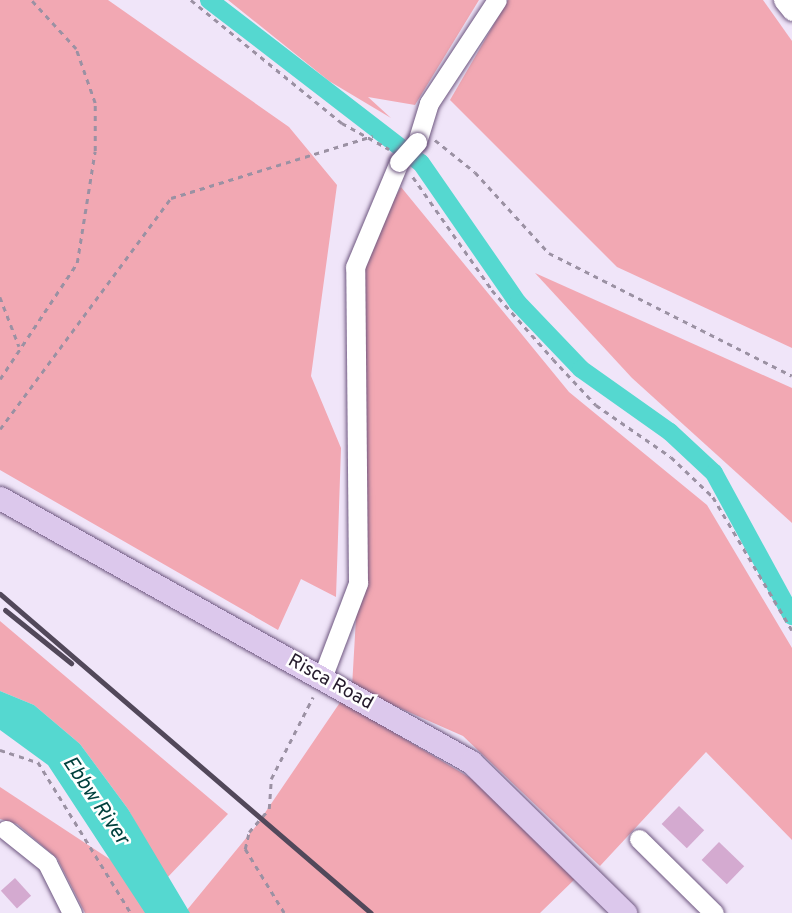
<!DOCTYPE html>
<style>
body{margin:0}
#map{position:relative;width:792px;height:913px;overflow:hidden;background:#f0e5f9;font-family:Overpass,sans-serif}
div>[style]{position:absolute}
.green>*{inset:0;background:#f2a8b3}
.water>*{inset:0;background:#55d8d0}
.canal>*{height:18px;margin:-9px;padding:0 9px;transform-origin:9px;border-radius:9px;background:#55d8d0}
.building>*{inset:0;background:#d4aad0;transform-origin:0 0}
.path>*{height:2.5px;margin-top:-1.25px;transform-origin:0;background:repeating-linear-gradient(90deg,#9b91a3 0 5px,transparent 0 10px)}
.roads{filter:drop-shadow(0 0 2px #6d567f) drop-shadow(0 0 2px #6d567f)}
.minor>*{height:19px;margin:-9.5px;padding:0 9.5px;transform-origin:9.5px;border-radius:9.5px;background:#fff}
.major>*{height:23px;margin:-11.5px;padding:0 11.5px;transform-origin:11.5px;border-radius:11.5px;background:#dcc8ec}
.rail>*{height:5px;margin:-2.5px;padding:0 2.5px;transform-origin:2.5px;border-radius:2.5px;background:#52485a}
.bridges{filter:drop-shadow(0 0 2px #6d567f) drop-shadow(0 0 2px #6d567f)}
.minor-bridge>*{height:19px;margin:-9.5px;padding:0 9.5px;transform-origin:9.5px;border-radius:9.5px;background:#fff}
span{translate:-50% -50%;white-space:nowrap;text-align:center;line-height:1.15;-webkit-text-stroke:5px #fff;paint-order:stroke}
.street-label{font-size:19px;color:#251b2c}
.water-label{font-size:21px;color:#01413e;font-style:italic}
</style>
<div id="map">
<div class="green">
<div style="clip-path:polygon(0 0,108px 0,289px 127px,337px 185px,311px 376px,341px 448px,336px 597px,301px 579px,278px 630px,0 470px)"></div>
<div style="clip-path:polygon(228px 0,479px 0,415px 105px,368px 97px,391px 118px,329px 81px)"></div>
<div style="clip-path:polygon(508px 0,763px 0,792px 41px,792px 348px,617px 267px,450px 100px)"></div>
<div style="clip-path:polygon(401px 187px,569px 392px,707px 505px,792px 648px,792px 840px,706px 752px,600px 866px,463px 736px,352px 687px,358px 583px,354px 269px)"></div>
<div style="clip-path:polygon(535px 273px,792px 388px,792px 523px,632px 378px)"></div>
<div style="clip-path:polygon(0 621px,228px 814px,166px 879px,128px 809px,80px 744px,34px 705px,0 691px)"></div>
<div style="clip-path:polygon(341px 701px,489px 789px,576px 878px,540px 913px,85px 913px,57px 858px,17px 824px,0 819px,0 787px,187px 910px,256px 826px)"></div>
</div>
<div class="water">
<div style="clip-path:polygon(0 691px,34px 705px,80px 744px,128px 809px,190px 913px,145px 913px,48px 765px,0 730px)"></div>
</div>
<div class="canal">
<div style="left:209px;top:0;width:267px;rotate:37.6deg"></div>
<div style="left:421px;top:163px;width:170px;rotate:55.3deg"></div>
<div style="left:518px;top:303px;width:91px;rotate:46.3deg"></div>
<div style="left:581px;top:369px;width:109px;rotate:35.3deg"></div>
<div style="left:670px;top:432px;width:60px;rotate:43deg"></div>
<div style="left:714px;top:473px;width:163px;rotate:61.4deg"></div>
</div>
<div class="building">
<div style="left:679px;top:806px;width:35px;height:25px;rotate:44deg"></div>
<div style="left:719px;top:842px;width:35px;height:25px;rotate:44deg"></div>
<div style="left:15px;top:878px;width:24px;height:19px;rotate:48deg"></div>
</div>
<div class="path">
<div style="left:191px;top:0;width:195px;rotate:39.2deg"></div>
<div style="left:342px;top:123px;width:54px;rotate:29deg"></div>
<div style="left:435px;top:140px;width:51px;rotate:38.7deg"></div>
<div style="left:475px;top:172px;width:110px;rotate:47.6deg"></div>
<div style="left:549px;top:253px;width:272px;rotate:26.8deg"></div>
<div style="left:413px;top:177px;width:138px;rotate:55deg"></div>
<div style="left:492px;top:290px;width:92px;rotate:48.5deg"></div>
<div style="left:553px;top:359px;width:63px;rotate:46.9deg"></div>
<div style="left:596px;top:405px;width:91px;rotate:34.7deg"></div>
<div style="left:671px;top:457px;width:58px;rotate:43.6deg"></div>
<div style="left:713px;top:497px;width:155px;rotate:59.3deg"></div>
<div style="left:0;top:297px;width:53px;rotate:68.8deg"></div>
<div style="left:0;top:379px;width:139px;rotate:-56.4deg"></div>
<div style="left:77px;top:263px;width:113px;rotate:-80.9deg"></div>
<div style="left:95px;top:151px;width:48px;rotate:-90deg"></div>
<div style="left:95px;top:103px;width:57px;rotate:-109.4deg"></div>
<div style="left:76px;top:49px;width:67px;rotate:-132.6deg"></div>
<div style="left:0;top:429px;width:287px;rotate:-53.5deg"></div>
<div style="left:171px;top:198px;width:211px;rotate:-17.1deg"></div>
<div style="left:0;top:750px;width:40px;rotate:18deg"></div>
<div style="left:38px;top:762px;width:177px;rotate:58.4deg"></div>
<div style="left:284px;top:913px;width:75px;rotate:-121.4deg"></div>
<div style="left:245px;top:849px;width:17px;rotate:-77deg"></div>
<div style="left:249px;top:832px;width:30px;rotate:-49deg"></div>
<div style="left:269px;top:809px;width:30px;rotate:-86deg"></div>
<div style="left:271px;top:779px;width:92px;rotate:-62.9deg"></div>
</div>
<div class="roads">
<div class="minor">
<div style="left:783px;top:0;width:14px;rotate:51deg"></div>
<div style="left:417px;top:142px;width:41px;rotate:-72.9deg"></div>
<div style="left:429px;top:103px;width:123px;rotate:-56.6deg"></div>
<div style="left:322px;top:678px;width:102px;rotate:-69.2deg"></div>
<div style="left:358px;top:583px;width:316px;rotate:-90.5deg"></div>
<div style="left:355px;top:267px;width:114px;rotate:-67.3deg"></div>
<div style="left:6px;top:830px;width:53px;rotate:38.8deg"></div>
<div style="left:47px;top:863px;width:56px;rotate:63.4deg"></div>
<div style="left:639px;top:839px;width:105px;rotate:44.6deg"></div>
</div>
<div class="major">
<div style="left:0;top:498px;width:540px;rotate:29.27deg"></div>
<div style="left:471px;top:762px;width:216px;rotate:44.4deg"></div>
</div>
</div>
<div class="rail">
<div style="left:0;top:594px;width:489px;rotate:40.7deg"></div>
<div style="left:5px;top:610px;width:85px;rotate:38.8deg"></div>
</div>
<div class="bridges">
<div class="minor-bridge">
<div style="left:399px;top:162px;width:27px;rotate:-48deg"></div>
</div>
</div>
<div class="street-label">
<span style="left:330px;top:683px;rotate:29deg">Risca Road</span>
</div>
<div class="water-label">
<span style="left:95px;top:801px;rotate:56deg">Ebbw River</span>
</div>
</div>
